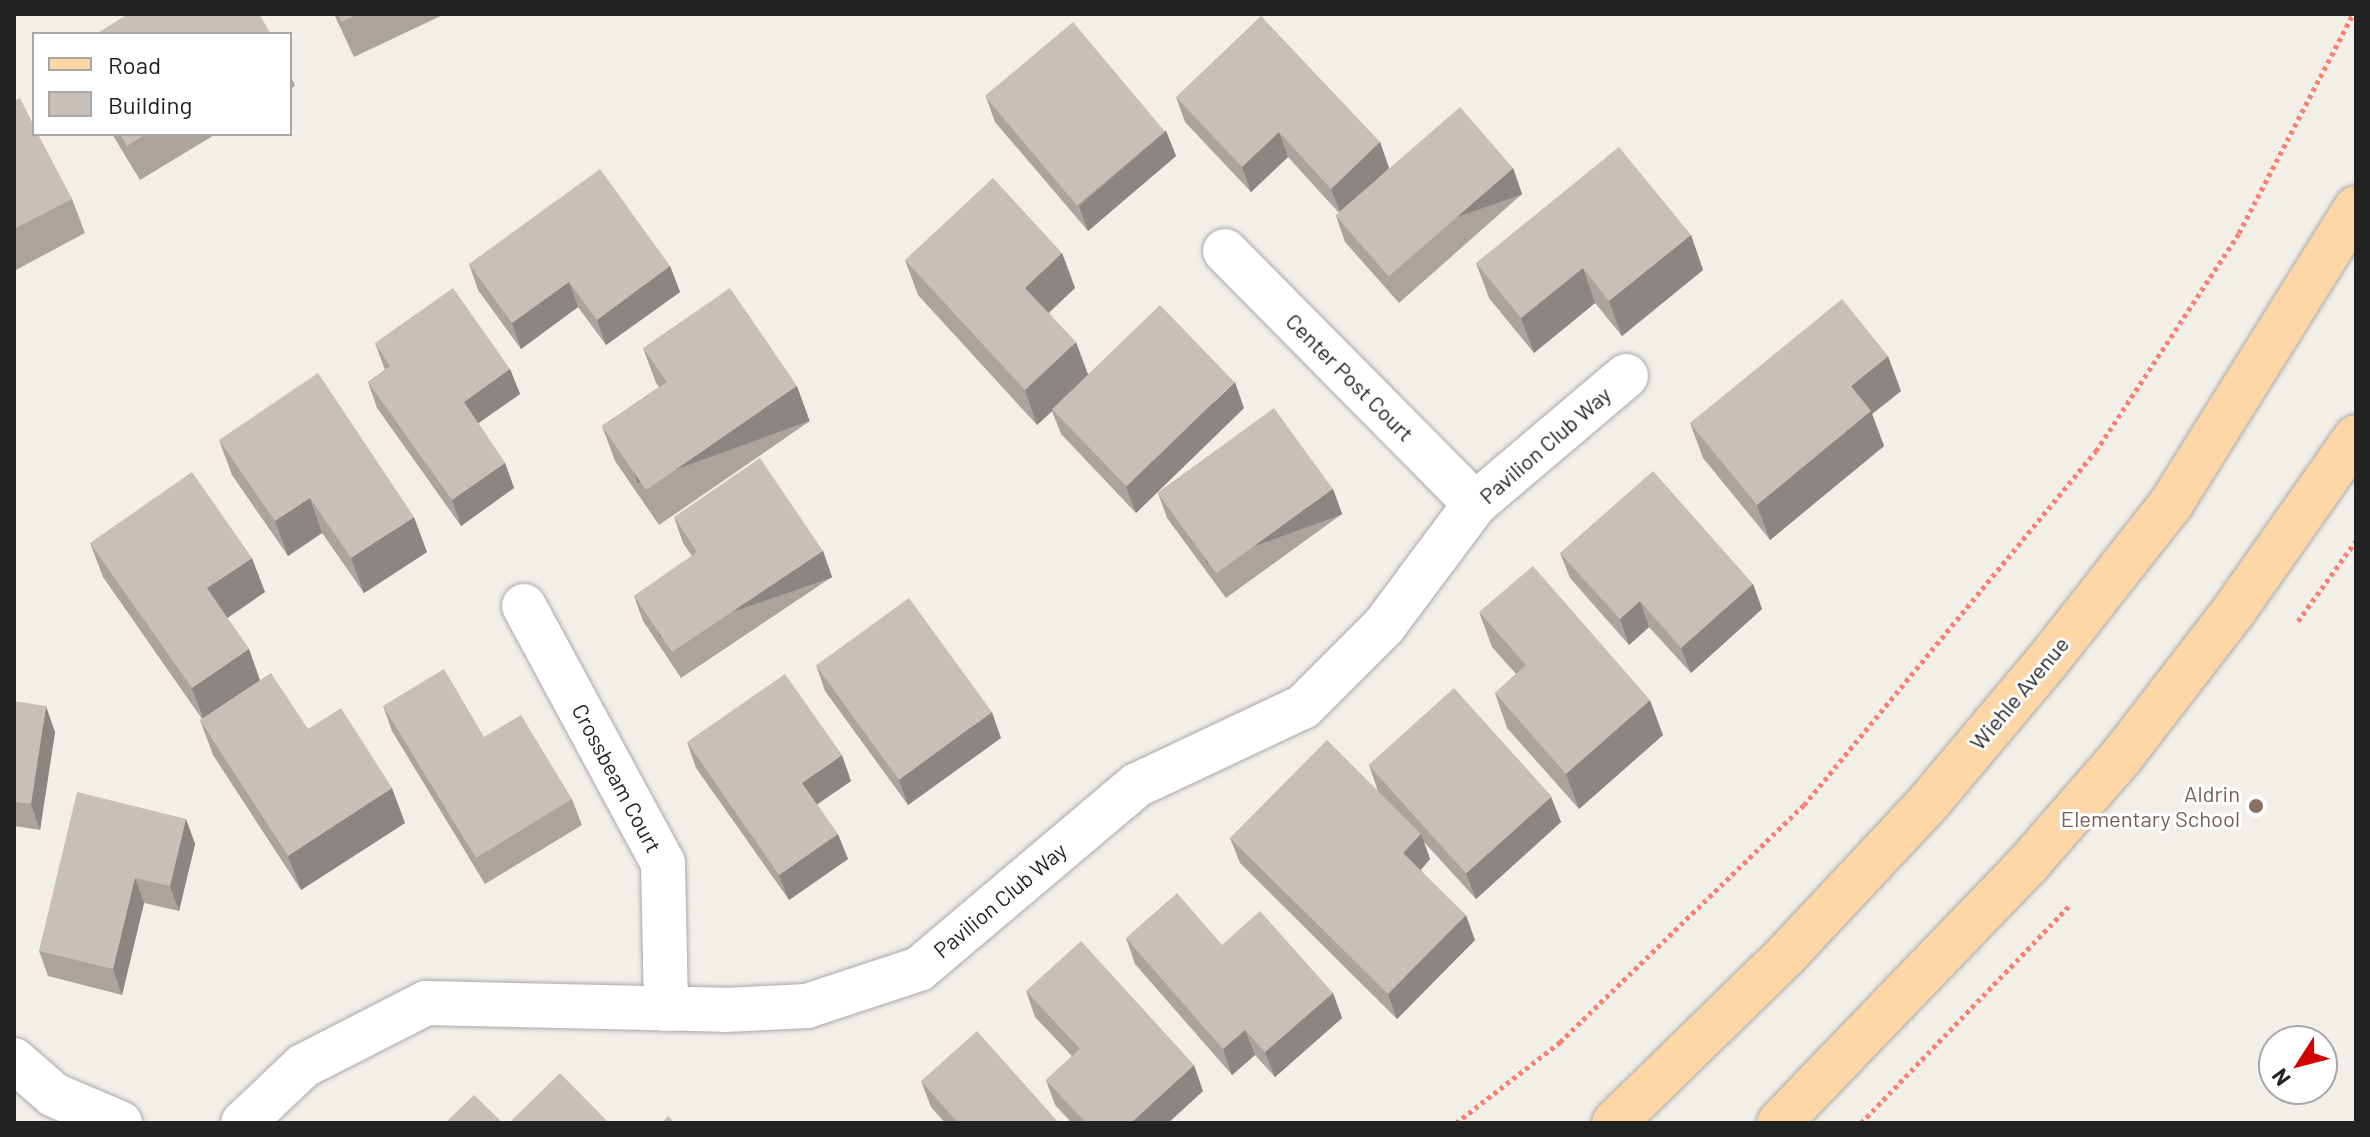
<!DOCTYPE html>
<style>
body{margin:0}
#map{position:relative;width:2370px;height:1137px;overflow:hidden;background:#f2efe9;font-family:Barlow,sans-serif}
div>[style]{position:absolute}
.path>*{height:5px;margin-top:-2.5px;transform-origin:0;background:repeating-linear-gradient(90deg,#fa8072 0 4px,transparent 0 8px)}
.roads{filter:drop-shadow(0 0 2px #a9a9a9) drop-shadow(0 0 2px #a9a9a9)}
.minor>*{height:44px;margin:-22px;padding:0 22px;transform-origin:22px;border-radius:22px;background:#fff}
.major>*{height:44px;margin:-22px;padding:0 22px;transform-origin:22px;border-radius:22px;background:#fcd6a4}
.wall>*{inset:0;background:#aba49e}
.shaded-wall>*{inset:0;background:#8b8681;transform-origin:0 0}
.building>*{inset:0;background:#c7bfb8;transform-origin:0 0}
.dots>*{width:22px;height:22px;translate:-50% -50%;box-sizing:border-box;border:4px solid #fff;border-radius:50%}
span{translate:-50% -50%;white-space:nowrap;text-align:center;line-height:1.15;-webkit-text-stroke:6px #fff;paint-order:stroke}
.street-label{font-size:22px;color:#222}
.education-label{font-size:22px;color:#785e54}
.right{translate:-100% -50%;text-align:right}
.frame{position:absolute;inset:0;border:16px solid #222;pointer-events:none}
.legend{position:absolute;left:32px;top:32px;width:260px;height:104px;box-sizing:border-box;background:#fff;border:2px solid #a7a7a7;margin:0;padding:10px 14px;list-style:none;font-size:24px;color:#222}
.legend li{display:flex;align-items:center;gap:16px;height:40px}
.legend b{width:40px;border:2px solid #a7a7a7}
.north{position:absolute;left:2258px;top:1025px;width:80px;height:80px;box-sizing:border-box;background:#fff;border:2px solid #a7a7a7;border-radius:50%;rotate:234deg;font-size:22px;font-weight:700;line-height:32px;text-align:center;color:#222}
.north::after{content:'';display:block;margin:auto;width:28px;height:36px;background:#d40000;clip-path:polygon(50% 0,100% 100%,50% 72%,0 100%)}
</style>
<div id="map">
<div class="path">
<div style="left:2298px;top:621px;width:99px;rotate:-54.1deg"></div>
<div style="left:1456px;top:1123px;width:132px;rotate:-37.9deg"></div>
<div style="left:1560px;top:1042px;width:340px;rotate:-44.2deg"></div>
<div style="left:1804px;top:805px;width:459px;rotate:-50.5deg"></div>
<div style="left:2096px;top:451px;width:261px;rotate:-56.7deg"></div>
<div style="left:2239px;top:233px;width:247px;rotate:-62.5deg"></div>
<div style="left:1861px;top:1123px;width:301px;rotate:-46.2deg"></div>
</div>
<div class="roads">
<div class="minor">
<div style="left:1225px;top:251px;width:356px;rotate:45.3deg"></div>
<div style="left:524px;top:606px;width:292px;rotate:61.6deg"></div>
<div style="left:663px;top:863px;width:146px;rotate:88.8deg"></div>
<div style="left:14px;top:1060px;width:53px;rotate:41.2deg"></div>
<div style="left:54px;top:1095px;width:72px;rotate:23deg"></div>
<div style="left:243px;top:1123px;width:83px;rotate:-43.5deg"></div>
<div style="left:303px;top:1066px;width:138px;rotate:-27.1deg"></div>
<div style="left:426px;top:1003px;width:299px;rotate:1.3deg"></div>
<div style="left:725px;top:1010px;width:82px;rotate:-2.8deg"></div>
<div style="left:807px;top:1006px;width:118px;rotate:-18.3deg"></div>
<div style="left:919px;top:969px;width:285px;rotate:-40.2deg"></div>
<div style="left:1137px;top:785px;width:183px;rotate:-25.2deg"></div>
<div style="left:1303px;top:707px;width:115px;rotate:-45deg"></div>
<div style="left:1384px;top:626px;width:152px;rotate:-53.3deg"></div>
<div style="left:1475px;top:504px;width:198px;rotate:-40.3deg"></div>
</div>
<div class="major">
<div style="left:1614px;top:1123px;width:242px;rotate:-44.3deg"></div>
<div style="left:1787px;top:954px;width:208px;rotate:-46.9deg"></div>
<div style="left:1929px;top:802px;width:180px;rotate:-50deg"></div>
<div style="left:2045px;top:664px;width:204px;rotate:-51.8deg"></div>
<div style="left:2171px;top:504px;width:349px;rotate:-58deg"></div>
<div style="left:1779px;top:1123px;width:361px;rotate:-46.1deg"></div>
<div style="left:2029px;top:863px;width:142px;rotate:-49deg"></div>
<div style="left:2122px;top:756px;width:182px;rotate:-52.4deg"></div>
<div style="left:2233px;top:612px;width:214px;rotate:-54.9deg"></div>
</div>
</div>
<div class="wall">
<div style="clip-path:polygon(334px 14px,445px 14px,354px 57px)"></div>
<div style="clip-path:polygon(290px 74px,295px 86px,290px 89px)"></div>
<div style="clip-path:polygon(986px 97px,1166px 131px,1176px 156px,1088px 231px,995px 122px)"></div>
<div style="clip-path:polygon(1176px 97px,1380px 142px,1389px 168px,1374px 183px,1513px 168px,1522px 194px,1399px 303px,1345px 242px,1336px 216px,1339px 213px,1288px 157px,1251px 192px,1185px 122px)"></div>
<div style="clip-path:polygon(14px 101px,72px 199px,85px 233px,14px 271px)"></div>
<div style="clip-path:polygon(112px 134px,216px 134px,140px 180px)"></div>
<div style="clip-path:polygon(1691px 235px,1703px 270px,1622px 336px,1595px 303px,1534px 353px,1489px 298px,1476px 263px)"></div>
<div style="clip-path:polygon(1062px 253px,1075px 288px,1049px 313px,1088px 374px,1244px 408px,1136px 513px,1061px 434px,1052px 411px,1037px 425px,918px 295px,905px 260px)"></div>
<div style="clip-path:polygon(469px 264px,670px 266px,680px 292px,606px 345px,578px 307px,521px 349px,478px 290px)"></div>
<div style="clip-path:polygon(375px 343px,510px 369px,520px 394px,478px 423px,505px 463px,514px 488px,461px 526px,377px 408px,368px 382px,385px 370px)"></div>
<div style="clip-path:polygon(643px 348px,810px 421px,659px 525px,615px 461px,602px 426px,659px 387px,656px 383px)"></div>
<div style="clip-path:polygon(1901px 391px,1872px 414px,1884px 446px,1770px 540px,1703px 458px,1690px 423px)"></div>
<div style="clip-path:polygon(219px 440px,427px 552px,364px 593px,322px 533px,288px 556px,232px 475px)"></div>
<div style="clip-path:polygon(1333px 489px,1342px 514px,1226px 598px,1167px 518px,1158px 493px)"></div>
<div style="clip-path:polygon(674px 517px,823px 551px,832px 577px,681px 678px,643px 621px,634px 596px,692px 556px,683px 543px)"></div>
<div style="clip-path:polygon(90px 543px,265px 592px,227px 618px,249px 649px,260px 680px,308px 729px,405px 823px,301px 890px,213px 755px,200px 720px,202px 719px,103px 577px)"></div>
<div style="clip-path:polygon(1560px 553px,1753px 584px,1762px 609px,1691px 673px,1649px 627px,1629px 645px,1570px 578px)"></div>
<div style="clip-path:polygon(1479px 612px,1663px 735px,1579px 809px,1507px 728px,1495px 693px,1516px 674px,1492px 647px)"></div>
<div style="clip-path:polygon(816px 665px,1001px 738px,908px 805px,825px 691px)"></div>
<div style="clip-path:polygon(14px 701px,55px 732px,40px 830px,14px 826px)"></div>
<div style="clip-path:polygon(383px 706px,572px 799px,582px 825px,485px 884px,392px 731px)"></div>
<div style="clip-path:polygon(687px 742px,851px 781px,817px 804px,848px 859px,789px 900px,696px 768px)"></div>
<div style="clip-path:polygon(1369px 765px,1551px 797px,1561px 822px,1476px 899px,1424px 842px,1430px 859px,1421px 870px,1475px 940px,1397px 1019px,1240px 863px,1230px 838px,1378px 791px)"></div>
<div style="clip-path:polygon(186px 819px,195px 844px,179px 911px,144px 903px,122px 995px,48px 976px,39px 951px)"></div>
<div style="clip-path:polygon(1126px 938px,1222px 945px,1333px 993px,1342px 1018px,1275px 1077px,1255px 1055px,1232px 1075px,1135px 964px)"></div>
<div style="clip-path:polygon(1026px 991px,1203px 1091px,1168px 1123px,1072px 1123px,1055px 1105px,1046px 1080px,1072px 1056px,1035px 1017px)"></div>
<div style="clip-path:polygon(921px 1081px,1059px 1123px,945px 1123px,931px 1107px)"></div>
</div>
<div class="shaded-wall">
<div style="clip-path:polygon(1166px 131px,1176px 156px,1088px 231px,1079px 206px)"></div>
<div style="clip-path:polygon(1279px 132px,1288px 157px,1251px 192px,1242px 167px)"></div>
<div style="clip-path:polygon(1380px 142px,1389px 168px,1341px 214px,1331px 189px)"></div>
<div style="left:1513px;top:168px;width:28px;height:165px;rotate:71deg"></div>
<div style="clip-path:polygon(1691px 235px,1703px 270px,1622px 336px,1609px 301px)"></div>
<div style="clip-path:polygon(1062px 253px,1075px 288px,1038px 322px,1025px 288px)"></div>
<div style="clip-path:polygon(670px 266px,680px 292px,606px 345px,597px 320px)"></div>
<div style="clip-path:polygon(1583px 268px,1595px 303px,1534px 353px,1521px 318px)"></div>
<div style="clip-path:polygon(569px 282px,578px 307px,521px 349px,512px 323px)"></div>
<div style="clip-path:polygon(1076px 342px,1089px 377px,1037px 425px,1025px 390px)"></div>
<div style="clip-path:polygon(1888px 356px,1901px 391px,1872px 414px,1884px 446px,1770px 540px,1757px 505px,1851px 386px)"></div>
<div style="clip-path:polygon(510px 369px,520px 394px,473px 427px,464px 402px)"></div>
<div style="clip-path:polygon(1235px 382px,1244px 408px,1136px 513px,1126px 487px)"></div>
<div style="left:797px;top:386px;width:37px;height:183px;rotate:70deg"></div>
<div style="clip-path:polygon(505px 463px,514px 488px,461px 526px,452px 500px)"></div>
<div style="left:1333px;top:489px;width:27px;height:144px;rotate:70deg"></div>
<div style="clip-path:polygon(310px 498px,322px 533px,288px 556px,275px 521px)"></div>
<div style="clip-path:polygon(414px 517px,427px 552px,364px 593px,351px 558px)"></div>
<div style="left:823px;top:551px;width:28px;height:182px;rotate:71deg"></div>
<div style="clip-path:polygon(252px 558px,265px 592px,220px 623px,207px 588px)"></div>
<div style="clip-path:polygon(1753px 584px,1762px 609px,1691px 673px,1681px 648px)"></div>
<div style="clip-path:polygon(1640px 601px,1649px 627px,1629px 645px,1620px 619px)"></div>
<div style="clip-path:polygon(249px 649px,261px 684px,205px 723px,192px 688px)"></div>
<div style="clip-path:polygon(1650px 700px,1663px 735px,1579px 809px,1566px 774px)"></div>
<div style="clip-path:polygon(46px 706px,55px 732px,40px 830px,31px 804px)"></div>
<div style="clip-path:polygon(992px 712px,1001px 738px,908px 805px,899px 780px)"></div>
<div style="clip-path:polygon(842px 755px,851px 781px,812px 808px,802px 783px)"></div>
<div style="clip-path:polygon(392px 788px,405px 823px,301px 890px,288px 856px)"></div>
<div style="clip-path:polygon(1551px 797px,1561px 822px,1476px 899px,1466px 873px)"></div>
<div style="clip-path:polygon(186px 819px,195px 844px,179px 911px,170px 886px)"></div>
<div style="clip-path:polygon(838px 834px,848px 859px,789px 900px,779px 875px)"></div>
<div style="clip-path:polygon(1421px 834px,1430px 859px,1413px 878px,1403px 853px)"></div>
<div style="clip-path:polygon(135px 878px,144px 903px,122px 995px,113px 969px)"></div>
<div style="clip-path:polygon(1466px 915px,1475px 940px,1397px 1019px,1388px 994px)"></div>
<div style="clip-path:polygon(1333px 993px,1342px 1018px,1275px 1077px,1265px 1052px)"></div>
<div style="clip-path:polygon(1245px 1030px,1255px 1055px,1232px 1075px,1223px 1049px)"></div>
<div style="clip-path:polygon(1194px 1065px,1203px 1091px,1168px 1123px,1131px 1123px)"></div>
</div>
<div class="building">
<div style="clip-path:polygon(128px 14px,259px 14px,271px 34px,96px 34px)"></div>
<div style="clip-path:polygon(338px 14px,358px 14px,341px 22px)"></div>
<div style="clip-path:polygon(1261px 16px,1380px 142px,1331px 189px,1279px 132px,1242px 167px,1176px 97px)"></div>
<div style="left:1073px;top:22px;width:143px;height:115px;rotate:50deg"></div>
<div style="clip-path:polygon(20px 98px,34px 126px,34px 134px,38px 134px,72px 199px,14px 229px,14px 101px)"></div>
<div style="left:1460px;top:107px;width:81px;height:165px;rotate:49deg"></div>
<div style="clip-path:polygon(120px 134px,146px 134px,127px 146px)"></div>
<div style="clip-path:polygon(1619px 147px,1691px 235px,1609px 301px,1583px 268px,1521px 318px,1476px 263px)"></div>
<div style="clip-path:polygon(600px 169px,670px 266px,597px 320px,569px 282px,512px 323px,469px 264px)"></div>
<div style="clip-path:polygon(993px 178px,1062px 253px,1025px 288px,1076px 342px,1025px 390px,905px 260px)"></div>
<div style="clip-path:polygon(453px 288px,510px 369px,464px 402px,505px 463px,452px 500px,368px 382px,390px 366px,375px 343px)"></div>
<div style="clip-path:polygon(730px 288px,797px 386px,646px 490px,602px 426px,667px 382px,643px 348px)"></div>
<div style="clip-path:polygon(1842px 299px,1888px 356px,1851px 386px,1871px 411px,1757px 505px,1690px 423px)"></div>
<div style="left:1160px;top:305px;width:107px;height:150px;rotate:46deg"></div>
<div style="clip-path:polygon(318px 373px,414px 517px,351px 558px,310px 498px,275px 521px,219px 440px)"></div>
<div style="left:1274px;top:408px;width:100px;height:144px;rotate:54deg"></div>
<div style="clip-path:polygon(760px 458px,823px 551px,672px 652px,634px 596px,697px 552px,674px 517px)"></div>
<div style="clip-path:polygon(1653px 471px,1753px 584px,1681px 648px,1640px 601px,1620px 619px,1560px 553px)"></div>
<div style="clip-path:polygon(192px 472px,252px 558px,207px 588px,249px 649px,192px 688px,90px 543px)"></div>
<div style="clip-path:polygon(1533px 566px,1650px 700px,1566px 774px,1495px 693px,1526px 665px,1479px 612px)"></div>
<div style="left:909px;top:598px;width:141px;height:115px;rotate:54deg"></div>
<div style="clip-path:polygon(444px 669px,484px 737px,521px 715px,572px 799px,476px 858px,383px 706px)"></div>
<div style="clip-path:polygon(271px 673px,308px 729px,341px 708px,392px 788px,288px 856px,200px 720px)"></div>
<div style="clip-path:polygon(785px 674px,842px 755px,802px 783px,838px 834px,779px 875px,687px 742px)"></div>
<div style="left:1454px;top:688px;width:146px;height:115px;rotate:48deg"></div>
<div style="clip-path:polygon(14px 701px,46px 706px,31px 804px,14px 802px)"></div>
<div style="clip-path:polygon(1327px 740px,1421px 834px,1403px 853px,1466px 915px,1388px 994px,1230px 838px)"></div>
<div style="clip-path:polygon(77px 792px,186px 819px,170px 886px,135px 878px,113px 969px,39px 951px)"></div>
<div style="clip-path:polygon(1177px 893px,1222px 945px,1260px 911px,1333px 993px,1265px 1052px,1245px 1030px,1223px 1049px,1126px 938px)"></div>
<div style="clip-path:polygon(1081px 941px,1194px 1065px,1131px 1123px,1086px 1123px,1046px 1080px,1080px 1049px,1026px 991px)"></div>
<div style="clip-path:polygon(977px 1031px,1059px 1123px,958px 1123px,921px 1081px)"></div>
<div style="clip-path:polygon(560px 1073px,609px 1123px,509px 1123px)"></div>
<div style="clip-path:polygon(474px 1095px,503px 1123px,445px 1123px)"></div>
<div style="clip-path:polygon(668px 1116px,675px 1123px,662px 1123px)"></div>
</div>
<div class="dots">
<div style="left:2256px;top:806px;background:#8d6e63"></div>
</div>
<div class="street-label">
<span style="left:1350px;top:377px;rotate:45deg">Center Post Court</span>
<span style="left:1545px;top:445px;rotate:-41deg">Pavilion Club Way</span>
<span style="left:2019px;top:693px;rotate:-50deg">Wiehle Avenue</span>
<span style="left:617px;top:778px;rotate:62deg">Crossbeam Court</span>
<span style="left:1000px;top:900px;rotate:-40deg">Pavilion Club Way</span>
</div>
<div class="education-label">
<span class="right" style="left:2240px;top:806px">Aldrin<br>Elementary School</span>
</div>
<div class="frame"></div>
<ul class="legend">
<li><b style="height:10px;background:#fcd6a4"></b>Road</li>
<li><b style="height:22px;background:#c7bfb8"></b>Building</li>
</ul>
<div class="north">N</div>
</div>
